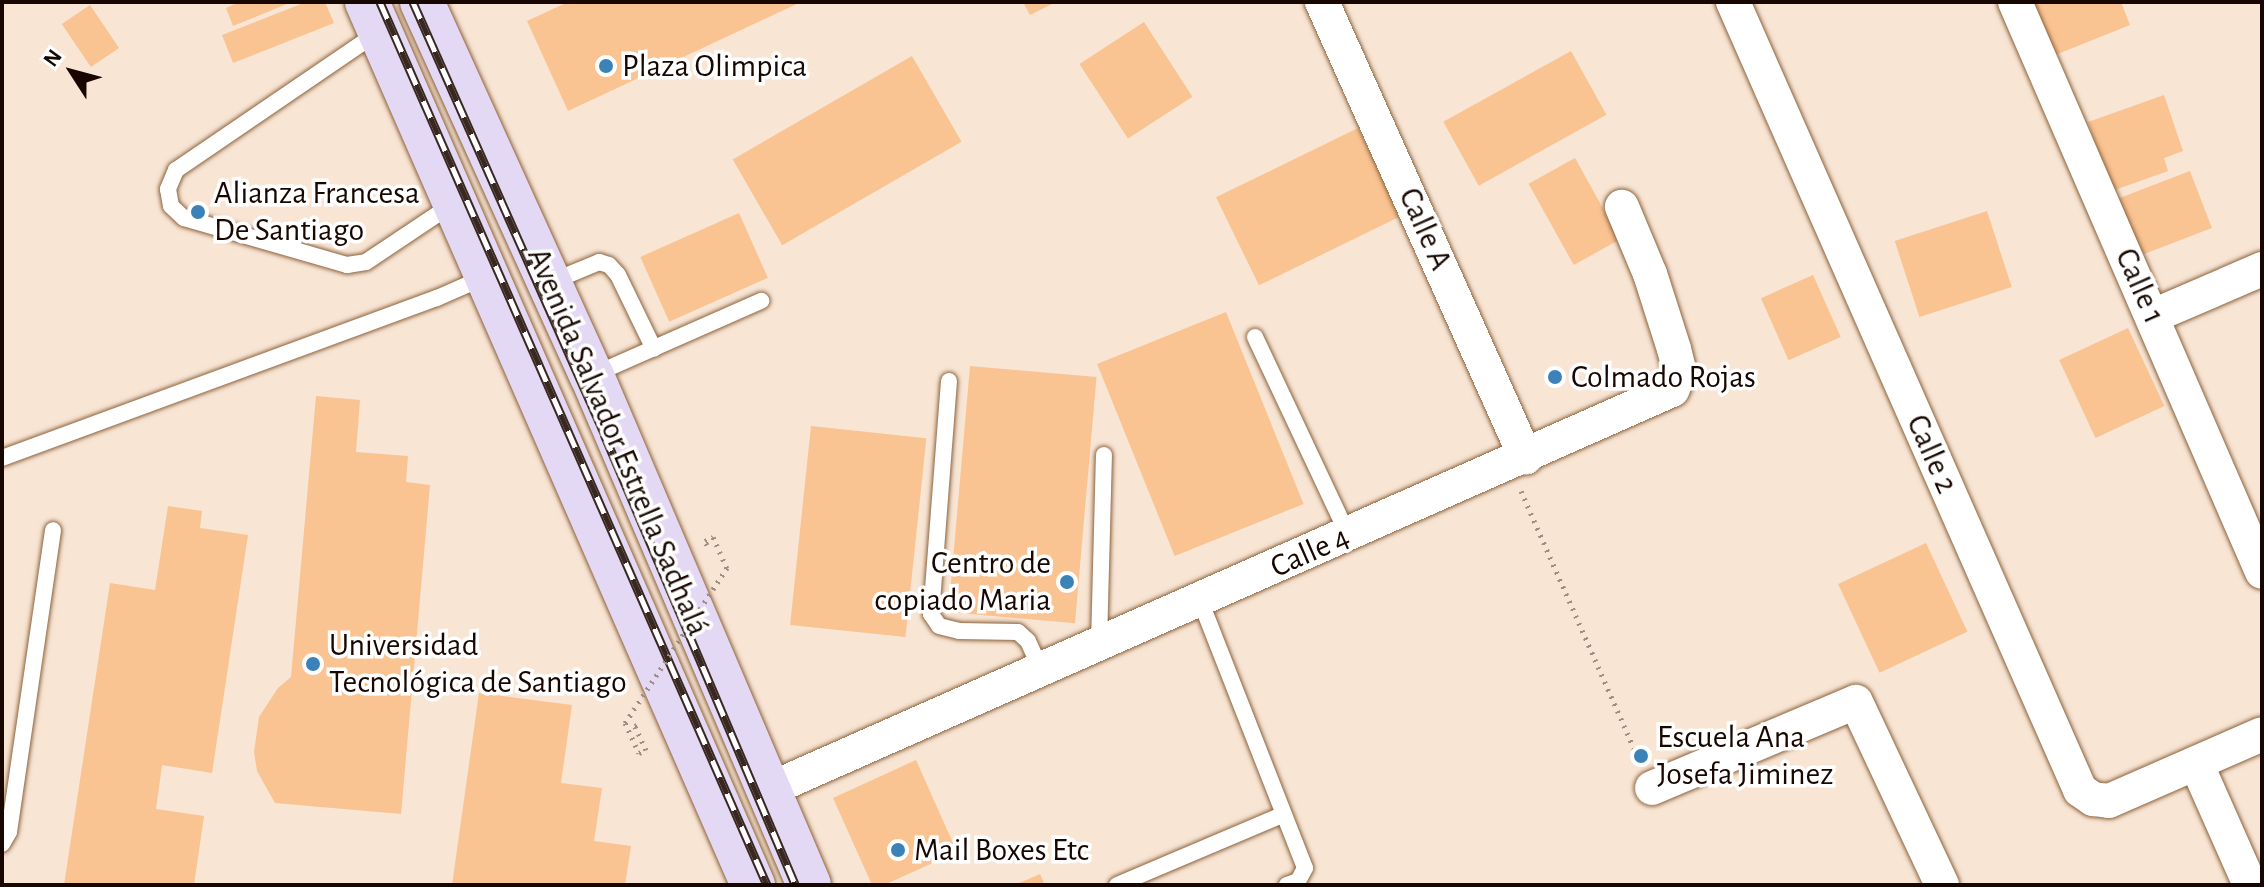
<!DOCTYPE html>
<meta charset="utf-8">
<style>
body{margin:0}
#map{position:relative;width:2264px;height:887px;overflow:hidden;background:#f8e5d4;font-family:"Alegreya Sans",sans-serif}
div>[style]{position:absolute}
.building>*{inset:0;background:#fac392;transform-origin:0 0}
.path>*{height:5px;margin-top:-2.5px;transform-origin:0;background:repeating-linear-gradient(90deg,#9f8d80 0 2px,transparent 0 8px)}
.roads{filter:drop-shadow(0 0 2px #8c623b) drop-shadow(0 0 2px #8c623b)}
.lane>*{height:16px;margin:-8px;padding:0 8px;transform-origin:8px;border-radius:8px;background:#fff}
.street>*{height:34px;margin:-17px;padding:0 17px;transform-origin:17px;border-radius:17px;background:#fff}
.primary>*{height:44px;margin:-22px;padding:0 22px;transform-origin:22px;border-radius:22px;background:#e4d9f5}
.rail>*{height:9px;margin-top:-4.5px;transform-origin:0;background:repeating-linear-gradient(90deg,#fff 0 18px,#392820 0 36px);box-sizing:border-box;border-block:2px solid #392820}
.path-bridge>*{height:5px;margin-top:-2.5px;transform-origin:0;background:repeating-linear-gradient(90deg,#9f8d80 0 2px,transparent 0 8px)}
.dots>*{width:22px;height:22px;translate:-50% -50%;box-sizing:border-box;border:4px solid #fff;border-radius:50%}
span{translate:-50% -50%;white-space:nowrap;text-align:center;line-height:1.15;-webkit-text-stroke:7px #fff;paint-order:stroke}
.poi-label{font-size:32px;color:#170700}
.left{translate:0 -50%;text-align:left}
.right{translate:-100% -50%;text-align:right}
.street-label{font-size:32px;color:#170700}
.frame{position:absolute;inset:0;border:4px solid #170700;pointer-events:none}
.north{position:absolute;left:32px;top:32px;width:80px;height:80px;-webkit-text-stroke:6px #fff;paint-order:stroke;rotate:306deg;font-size:22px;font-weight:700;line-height:32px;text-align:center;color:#170700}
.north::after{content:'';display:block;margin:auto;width:28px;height:36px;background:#170700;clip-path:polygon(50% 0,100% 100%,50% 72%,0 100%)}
</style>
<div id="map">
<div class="building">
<div style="clip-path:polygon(239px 2px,292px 2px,233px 26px,226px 8px)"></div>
<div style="clip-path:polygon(306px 2px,325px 2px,334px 23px,233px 63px,222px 35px)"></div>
<div style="clip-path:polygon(568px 2px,801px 2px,568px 111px,527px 21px)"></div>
<div style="clip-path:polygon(1023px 2px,1056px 2px,1030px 15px)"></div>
<div style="clip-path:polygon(2034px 2px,2121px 2px,2130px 25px,2055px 55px)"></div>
<div style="left:90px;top:5px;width:52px;height:34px;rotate:56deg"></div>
<div style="left:1144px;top:22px;width:89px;height:77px;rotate:57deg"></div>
<div style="left:1571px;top:51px;width:73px;height:146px;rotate:61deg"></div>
<div style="left:912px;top:56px;width:99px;height:207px;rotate:60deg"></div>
<div style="clip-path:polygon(2164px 95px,2183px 151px,2164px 158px,2168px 171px,2112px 191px,2088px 122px)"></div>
<div style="left:1358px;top:128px;width:98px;height:158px;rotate:64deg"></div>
<div style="left:1575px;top:158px;width:93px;height:53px;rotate:61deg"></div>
<div style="left:2190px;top:171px;width:61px;height:76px;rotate:69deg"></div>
<div style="left:1987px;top:211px;width:80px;height:97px;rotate:72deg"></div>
<div style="left:739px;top:213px;width:71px;height:108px;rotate:66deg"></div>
<div style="left:1813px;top:275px;width:68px;height:57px;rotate:66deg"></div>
<div style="left:1226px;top:312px;width:207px;height:139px;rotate:68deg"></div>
<div style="left:2128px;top:328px;width:86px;height:76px;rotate:65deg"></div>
<div style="left:970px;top:366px;width:127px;height:247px;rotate:5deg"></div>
<div style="clip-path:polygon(316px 396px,360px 400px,356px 452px,408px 456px,406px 482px,430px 485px,401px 814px,275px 803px,257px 771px,254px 752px,259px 717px,278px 688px,291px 677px)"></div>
<div style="left:811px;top:426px;width:116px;height:200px;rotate:6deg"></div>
<div style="clip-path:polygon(168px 506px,202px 511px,200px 528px,248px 535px,212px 773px,162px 765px,156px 809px,204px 816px,194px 885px,64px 885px,110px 583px,155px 590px)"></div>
<div style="left:1926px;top:543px;width:98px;height:97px;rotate:65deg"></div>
<div style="clip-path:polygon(479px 693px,572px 705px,561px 783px,602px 788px,594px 841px,631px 846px,625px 885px,452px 885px)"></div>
<div style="clip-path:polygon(916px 760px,957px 852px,884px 885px,872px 885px,833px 798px)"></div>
<div style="clip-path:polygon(1040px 874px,1045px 885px,1015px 885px)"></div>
</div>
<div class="path">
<div style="left:1521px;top:491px;width:294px;rotate:66.3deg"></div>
<div style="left:707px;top:545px;width:4px;rotate:-117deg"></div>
<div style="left:705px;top:541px;width:9px;rotate:-27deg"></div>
<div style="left:713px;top:537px;width:34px;rotate:66deg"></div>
<div style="left:625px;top:723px;width:33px;rotate:65deg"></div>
<div style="left:639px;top:753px;width:8px;rotate:-23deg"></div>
<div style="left:646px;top:750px;width:26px;rotate:-115deg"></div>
<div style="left:635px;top:726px;width:7px;rotate:-27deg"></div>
</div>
<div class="roads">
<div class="lane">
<div style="left:380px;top:31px;width:247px;rotate:145.7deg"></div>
<div style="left:176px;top:170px;width:21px;rotate:113deg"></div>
<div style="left:168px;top:189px;width:17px;rotate:80deg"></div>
<div style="left:171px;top:206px;width:18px;rotate:43deg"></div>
<div style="left:184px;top:218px;width:170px;rotate:16.1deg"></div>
<div style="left:347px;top:265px;width:19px;rotate:-9deg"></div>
<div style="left:366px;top:262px;width:106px;rotate:-33.8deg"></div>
<div style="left:551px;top:282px;width:52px;rotate:-22.6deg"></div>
<div style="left:599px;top:262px;width:10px;rotate:17deg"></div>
<div style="left:609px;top:265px;width:13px;rotate:48deg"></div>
<div style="left:618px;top:275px;width:82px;rotate:64.1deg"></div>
<div style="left:1255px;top:337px;width:219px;rotate:64.8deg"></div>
<div style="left:593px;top:375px;width:184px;rotate:-23.8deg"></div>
<div style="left:949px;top:381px;width:234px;rotate:94.4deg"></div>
<div style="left:931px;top:614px;width:14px;rotate:56deg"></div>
<div style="left:939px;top:626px;width:21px;rotate:14deg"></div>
<div style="left:959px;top:631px;width:59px;rotate:1deg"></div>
<div style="left:1018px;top:632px;width:13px;rotate:42deg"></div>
<div style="left:1028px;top:641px;width:32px;rotate:66deg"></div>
<div style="left:2px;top:458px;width:463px;rotate:-20.2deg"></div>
<div style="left:437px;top:298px;width:55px;rotate:-23.7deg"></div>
<div style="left:1200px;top:600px;width:288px;rotate:68.6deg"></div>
<div style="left:1305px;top:868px;width:15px;rotate:118deg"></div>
<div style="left:1298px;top:881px;width:12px;rotate:160deg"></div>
<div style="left:1099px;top:644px;width:189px;rotate:-88.5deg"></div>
<div style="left:2px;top:844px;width:14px;rotate:-60deg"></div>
<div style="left:9px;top:832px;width:305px;rotate:-81.7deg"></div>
<div style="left:1117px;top:885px;width:181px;rotate:-23deg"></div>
</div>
<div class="street">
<div style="left:1322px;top:2px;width:499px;rotate:65.9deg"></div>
<div style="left:1733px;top:2px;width:861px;rotate:66.23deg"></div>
<div style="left:2080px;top:790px;width:16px;rotate:35deg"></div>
<div style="left:2093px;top:799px;width:16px;rotate:7deg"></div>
<div style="left:2109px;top:801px;width:167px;rotate:-23.6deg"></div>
<div style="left:2015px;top:2px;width:621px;rotate:66.57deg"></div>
<div style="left:2153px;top:316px;width:119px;rotate:-23.3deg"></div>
<div style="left:2196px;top:763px;width:133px;rotate:66.1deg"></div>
<div style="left:1652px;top:788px;width:221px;rotate:-22.9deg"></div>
<div style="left:1856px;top:702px;width:202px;rotate:64.8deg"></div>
<div style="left:768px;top:790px;width:989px;rotate:-23.87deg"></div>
<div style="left:1672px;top:390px;width:19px;rotate:-65deg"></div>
<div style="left:1680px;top:373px;width:25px;rotate:-104deg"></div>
<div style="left:1674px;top:349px;width:79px;rotate:-107.7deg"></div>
<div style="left:1650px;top:274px;width:73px;rotate:-112.7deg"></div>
</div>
<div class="primary">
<div style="left:367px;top:2px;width:964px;rotate:66.39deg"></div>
<div style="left:422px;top:2px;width:411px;rotate:65.6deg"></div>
<div style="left:592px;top:376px;width:553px;rotate:66.91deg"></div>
</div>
</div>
<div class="rail">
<div style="left:380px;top:2px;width:964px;rotate:66.33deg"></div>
<div style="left:413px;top:2px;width:472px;rotate:66.1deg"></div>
<div style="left:604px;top:434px;width:490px;rotate:67deg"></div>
</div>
<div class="path-bridge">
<div style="left:625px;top:723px;width:186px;rotate:-56.7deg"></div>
</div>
<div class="dots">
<div style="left:606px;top:66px;background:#3a82b7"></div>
<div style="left:198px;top:212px;background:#3a82b7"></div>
<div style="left:1555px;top:377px;background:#3a82b7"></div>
<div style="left:1067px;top:582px;background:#3a82b7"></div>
<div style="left:313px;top:664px;background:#3a82b7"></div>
<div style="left:1641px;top:756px;background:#3a82b7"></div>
<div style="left:898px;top:850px;background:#3a82b7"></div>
</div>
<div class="poi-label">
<span class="left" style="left:622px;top:66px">Plaza Olimpica</span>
<span class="left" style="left:214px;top:212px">Alianza Francesa<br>De Santiago</span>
<span class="left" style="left:1571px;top:377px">Colmado Rojas</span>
<span class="right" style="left:1051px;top:582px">Centro de<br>copiado Maria</span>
<span class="left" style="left:329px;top:664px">Universidad<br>Tecnológica de Santiago</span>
<span class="left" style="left:1657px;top:756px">Escuela Ana<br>Josefa Jiminez</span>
<span class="left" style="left:914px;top:850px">Mail Boxes Etc</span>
</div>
<div class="street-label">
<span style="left:1425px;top:229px;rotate:66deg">Calle A</span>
<span style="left:2140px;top:286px;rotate:66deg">Calle 1</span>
<span style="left:618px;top:442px;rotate:67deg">Avenida Salvador Estrella Sadhalá</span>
<span style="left:1932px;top:454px;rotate:66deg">Calle 2</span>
<span style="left:1310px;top:552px;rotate:-24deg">Calle 4</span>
</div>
<div class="frame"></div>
<div class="north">N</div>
</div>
